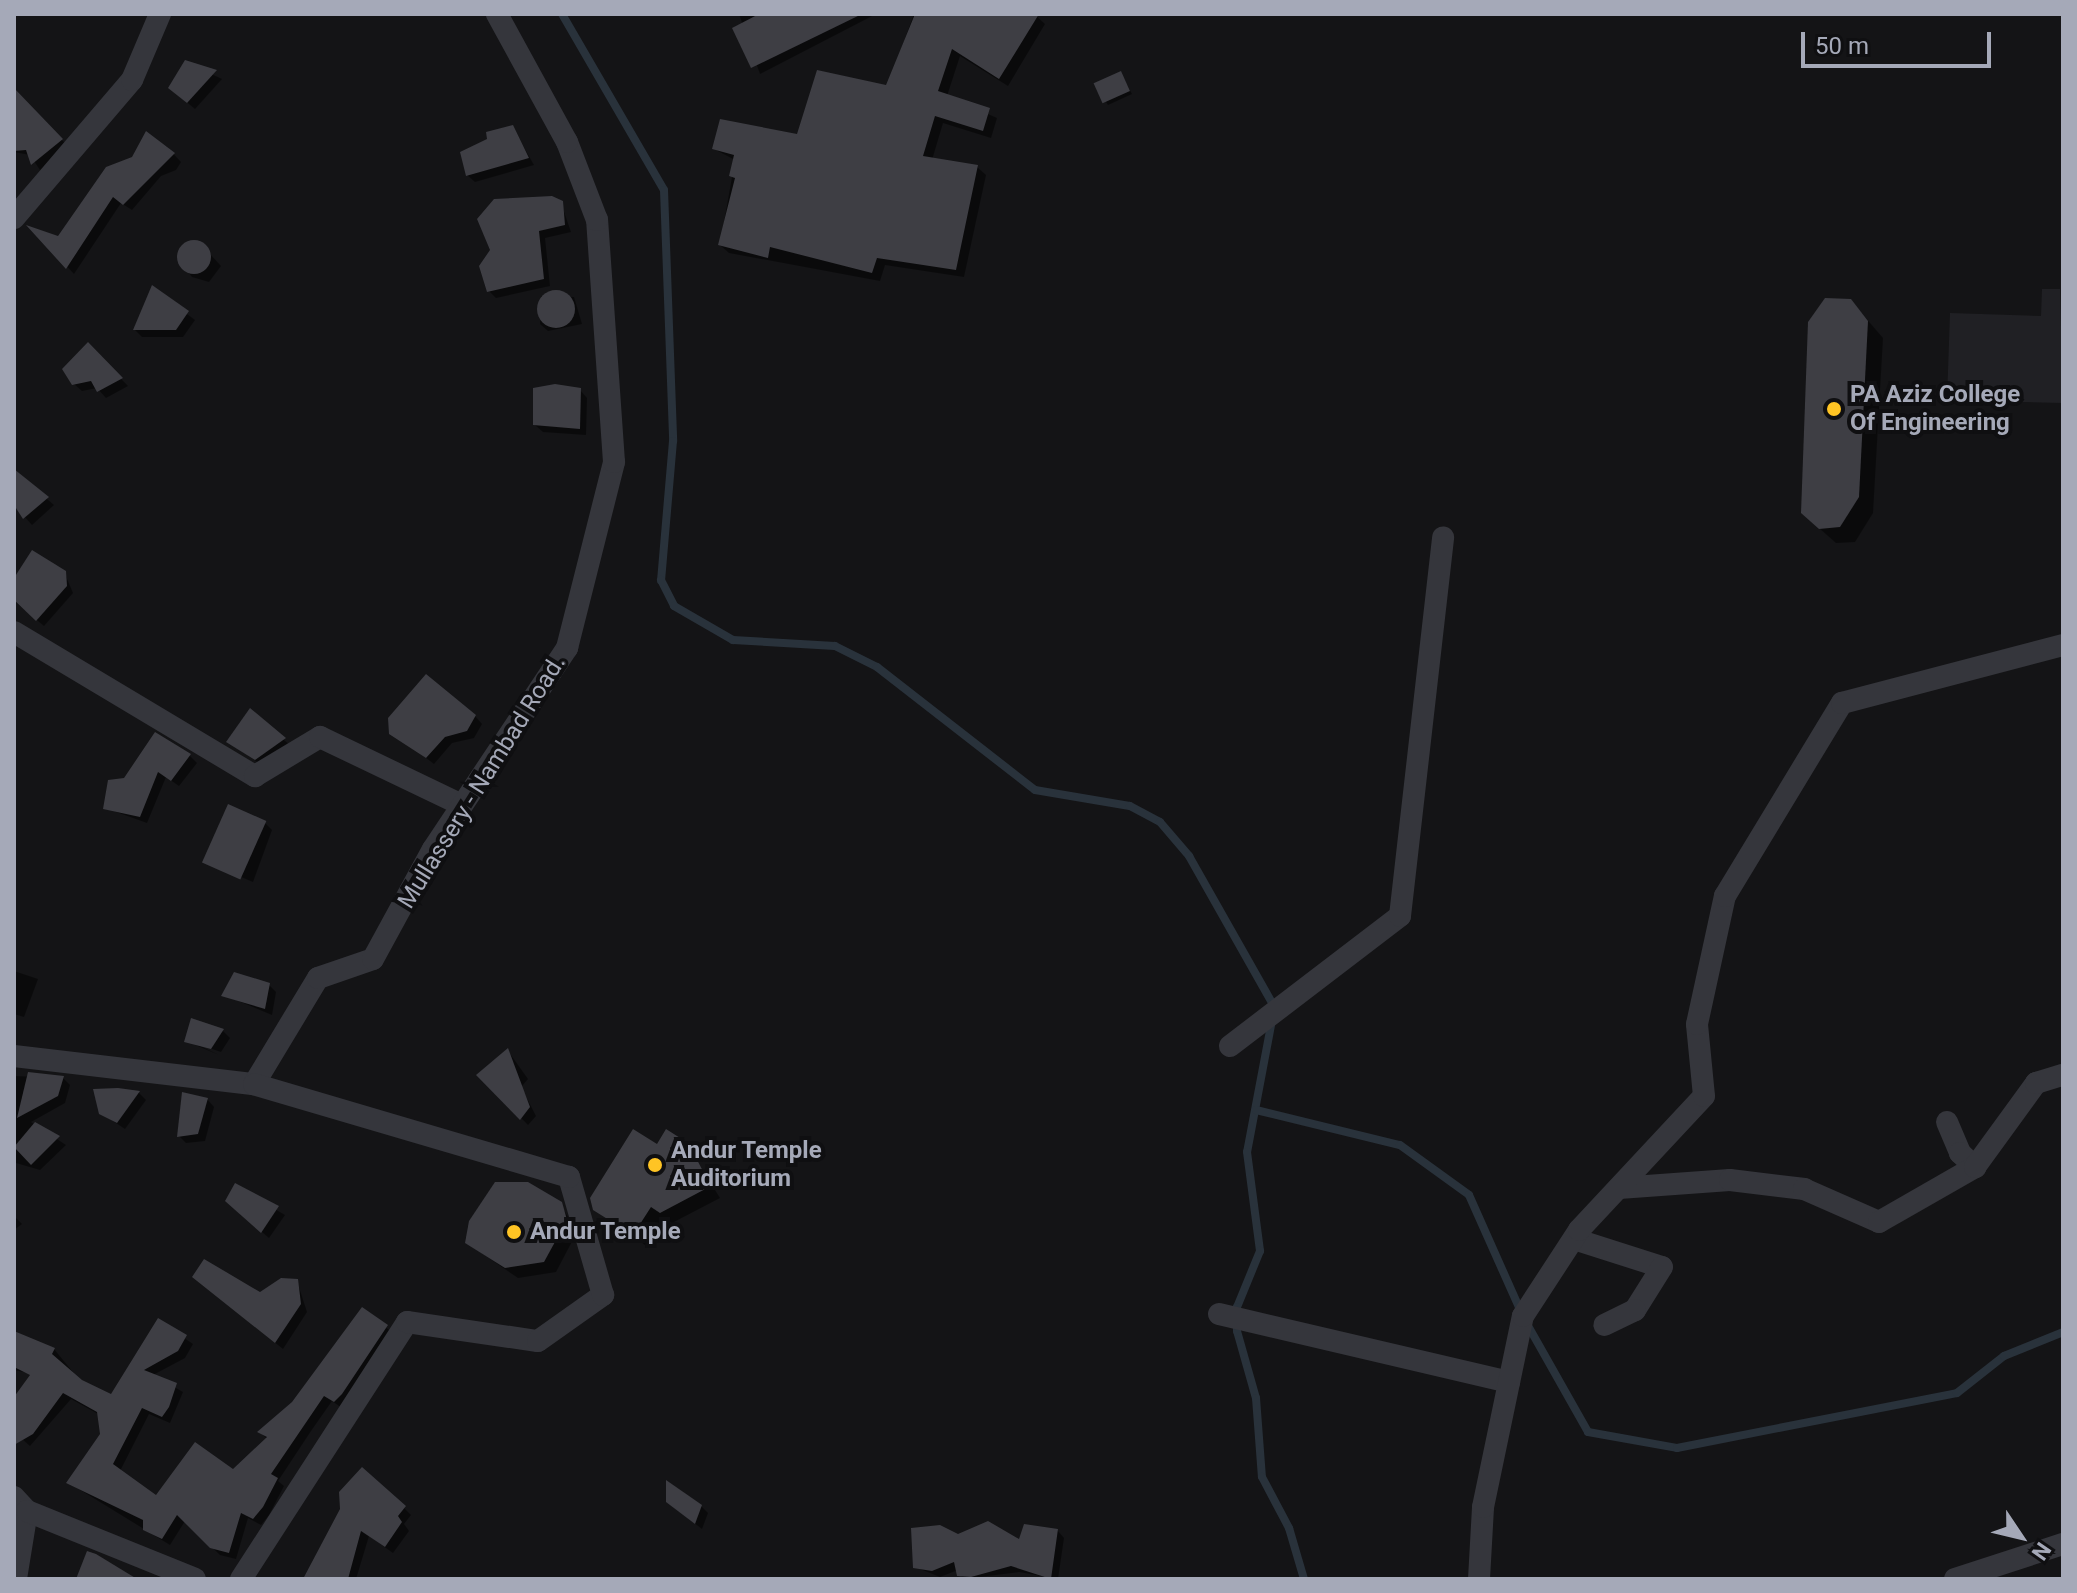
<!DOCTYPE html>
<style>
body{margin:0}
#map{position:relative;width:2077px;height:1593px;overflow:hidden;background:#141416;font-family:Roboto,sans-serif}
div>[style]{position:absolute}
.built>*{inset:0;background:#202024}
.shadow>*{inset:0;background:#0007}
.stream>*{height:8px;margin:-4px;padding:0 4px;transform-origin:4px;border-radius:4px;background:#29323b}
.building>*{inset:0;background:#3e3e44;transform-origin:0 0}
.round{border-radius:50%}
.minor>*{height:22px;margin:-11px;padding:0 11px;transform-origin:11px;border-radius:11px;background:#35363c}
.dots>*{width:22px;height:22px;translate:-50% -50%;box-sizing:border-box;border:4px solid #0f0f11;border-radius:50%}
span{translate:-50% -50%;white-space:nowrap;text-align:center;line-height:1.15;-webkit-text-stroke:8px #0f0f11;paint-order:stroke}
.poi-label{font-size:24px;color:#a5a9b8;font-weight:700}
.left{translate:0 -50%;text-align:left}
.street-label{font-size:24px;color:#a5a9b8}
.frame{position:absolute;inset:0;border:16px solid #a5a9b8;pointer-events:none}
.north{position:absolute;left:1981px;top:1497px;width:80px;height:80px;-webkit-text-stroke:6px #0f0f11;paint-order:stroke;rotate:125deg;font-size:22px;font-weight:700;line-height:32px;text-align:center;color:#a5a9b8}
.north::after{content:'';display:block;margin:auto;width:28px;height:36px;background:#a5a9b8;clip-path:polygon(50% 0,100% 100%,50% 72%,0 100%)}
.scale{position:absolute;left:1801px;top:32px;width:190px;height:36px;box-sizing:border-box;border:4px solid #a5a9b8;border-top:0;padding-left:10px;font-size:24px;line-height:28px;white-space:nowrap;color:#a5a9b8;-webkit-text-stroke:6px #0f0f11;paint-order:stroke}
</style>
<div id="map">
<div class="built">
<div style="clip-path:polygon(2042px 289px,2060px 289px,2063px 403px,1947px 400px,1950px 313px,2041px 316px)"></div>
</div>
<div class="shadow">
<div style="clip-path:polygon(739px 14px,876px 14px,760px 74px)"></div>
<div style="clip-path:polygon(914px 14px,1034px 14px,1045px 24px,1008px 86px,960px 56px,947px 96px,997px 118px,991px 138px,943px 123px,932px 160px,977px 167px,986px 175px,964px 277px,885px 265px,880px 281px,729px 253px,720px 245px,735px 160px,714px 149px,798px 136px,887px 88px)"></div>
<div style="clip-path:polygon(186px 62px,222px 79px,195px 109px,178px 95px)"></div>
<div style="clip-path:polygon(1120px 73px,1132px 94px,1108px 105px,1106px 102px)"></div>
<div style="clip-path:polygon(14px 93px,69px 147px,40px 170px,30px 155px,14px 152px)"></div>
<div style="clip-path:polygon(512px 127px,534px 165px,475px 182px,467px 175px)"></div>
<div style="clip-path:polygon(166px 146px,181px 162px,176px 170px,161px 176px,132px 210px,121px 203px,74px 274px,33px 230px,59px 238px)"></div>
<div style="clip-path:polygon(561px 203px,571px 232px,545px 238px,550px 286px,496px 298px,489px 291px)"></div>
<div style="clip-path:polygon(198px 241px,221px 266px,209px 282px,192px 277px,177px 258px)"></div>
<div style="clip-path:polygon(152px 288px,195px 320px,183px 337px,142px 337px,135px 330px)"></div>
<div style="clip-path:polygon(541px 296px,574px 297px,582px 324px,548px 331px,540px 324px)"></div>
<div style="clip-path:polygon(1851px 301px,1883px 338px,1873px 513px,1855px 542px,1836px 543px,1819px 528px)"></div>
<div style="clip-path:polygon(88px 345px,128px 386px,106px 398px,97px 388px,82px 391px,74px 384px)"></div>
<div style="clip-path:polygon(580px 390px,587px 398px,586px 435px,543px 432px,535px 425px)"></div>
<div style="clip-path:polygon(14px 471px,54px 505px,32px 525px,14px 505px)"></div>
<div style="clip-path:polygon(64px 572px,73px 593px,44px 626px,14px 601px,14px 582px)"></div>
<div style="clip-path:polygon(250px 711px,291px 746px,263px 766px,229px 742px)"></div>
<div style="clip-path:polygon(475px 716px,482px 724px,474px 738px,452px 743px,434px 764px,396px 735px)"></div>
<div style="clip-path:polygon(190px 756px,197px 763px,179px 786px,166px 777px,147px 823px,105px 808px,125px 779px)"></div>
<div style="clip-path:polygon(265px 823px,272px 830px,253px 882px,208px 863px)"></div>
<div style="clip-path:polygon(14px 971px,38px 979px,24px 1017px,14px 1014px)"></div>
<div style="clip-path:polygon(269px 985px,276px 992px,272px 1015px,224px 995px)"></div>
<div style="clip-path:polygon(223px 1031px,230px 1038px,221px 1052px,192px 1042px,219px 1055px,186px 1041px)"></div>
<div style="clip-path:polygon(508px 1051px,528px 1079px,521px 1087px,536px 1116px,528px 1125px,479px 1075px)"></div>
<div style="clip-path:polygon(14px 1076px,63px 1078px,70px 1085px,65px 1103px,31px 1122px,66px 1145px,40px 1170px,16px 1163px,14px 1174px)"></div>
<div style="clip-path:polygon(96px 1092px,139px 1093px,146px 1100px,125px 1129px,101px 1113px)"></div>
<div style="clip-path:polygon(207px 1099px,214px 1107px,205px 1141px,186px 1143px,179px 1136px)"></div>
<div style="clip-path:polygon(687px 1145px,720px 1198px,672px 1223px,663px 1217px,645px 1245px,595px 1209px,657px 1147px)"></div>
<div style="clip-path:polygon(235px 1186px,285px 1215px,269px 1238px,234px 1208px)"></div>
<div style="clip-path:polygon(560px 1204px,577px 1232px,556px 1272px,518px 1278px,467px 1243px)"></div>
<div style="clip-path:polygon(14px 1216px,22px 1224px,14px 1230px)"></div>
<div style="clip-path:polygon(297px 1281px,307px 1312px,283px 1349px,202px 1284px,260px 1294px)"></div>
<div style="clip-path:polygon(363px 1309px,394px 1334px,342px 1408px,332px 1401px,311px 1431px,278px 1481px,284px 1486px,269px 1515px,261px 1525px,248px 1518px,236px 1559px,220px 1555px,185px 1521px,170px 1545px,69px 1483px,102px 1434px,100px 1415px,71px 1399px,30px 1446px,14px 1432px,14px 1400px,33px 1374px,14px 1370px,14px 1334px,54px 1349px,81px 1382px,112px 1396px,159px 1321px,193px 1344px,185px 1358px,153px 1375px,183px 1392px,170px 1423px,149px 1414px,120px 1471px,156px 1498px,233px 1471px,268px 1440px,260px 1432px,293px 1403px)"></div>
<div style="clip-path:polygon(701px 1506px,708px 1513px,702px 1529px,676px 1509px)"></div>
<div style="clip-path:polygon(404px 1508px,411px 1515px,404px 1524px,409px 1531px,393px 1553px,369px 1536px,356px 1579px,305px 1579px,342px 1510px)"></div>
<div style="clip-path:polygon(1057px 1530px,1064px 1538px,1058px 1579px,1019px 1572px,963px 1579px,958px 1570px,940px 1577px,915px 1567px,958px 1536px,1020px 1542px)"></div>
</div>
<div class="stream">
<div style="left:562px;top:14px;width:203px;rotate:59.9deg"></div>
<div style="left:664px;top:190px;width:251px;rotate:87.9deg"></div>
<div style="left:673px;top:441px;width:140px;rotate:94.9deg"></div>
<div style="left:661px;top:580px;width:29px;rotate:63deg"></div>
<div style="left:674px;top:606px;width:68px;rotate:30deg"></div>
<div style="left:733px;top:640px;width:102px;rotate:3.4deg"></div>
<div style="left:835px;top:646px;width:47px;rotate:26.6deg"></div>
<div style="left:877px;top:667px;width:200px;rotate:37.9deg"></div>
<div style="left:1035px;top:790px;width:96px;rotate:9.6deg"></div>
<div style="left:1130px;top:806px;width:34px;rotate:28deg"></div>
<div style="left:1160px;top:822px;width:45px;rotate:49.5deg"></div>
<div style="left:1189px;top:856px;width:172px;rotate:60.5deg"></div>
<div style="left:1272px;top:1020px;width:134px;rotate:100.7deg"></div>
<div style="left:1247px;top:1152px;width:100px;rotate:82.5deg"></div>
<div style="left:1260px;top:1251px;width:61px;rotate:112.3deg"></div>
<div style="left:1237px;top:1307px;width:24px;rotate:90deg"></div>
<div style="left:1237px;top:1331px;width:70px;rotate:74.2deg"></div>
<div style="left:1256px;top:1398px;width:79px;rotate:85.7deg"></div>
<div style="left:1262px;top:1477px;width:58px;rotate:62.1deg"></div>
<div style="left:1289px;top:1528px;width:53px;rotate:73.6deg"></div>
<div style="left:1256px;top:1110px;width:148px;rotate:13.7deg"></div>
<div style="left:1400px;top:1145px;width:85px;rotate:35.9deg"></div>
<div style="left:1469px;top:1195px;width:128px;rotate:66deg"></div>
<div style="left:1527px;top:1324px;width:124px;rotate:60.5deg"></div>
<div style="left:1588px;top:1432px;width:90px;rotate:10.2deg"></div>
<div style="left:1677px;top:1448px;width:285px;rotate:-11.1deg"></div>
<div style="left:1957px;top:1393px;width:60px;rotate:-38.2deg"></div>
<div style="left:2004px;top:1356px;width:64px;rotate:-22.1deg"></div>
</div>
<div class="building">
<div style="clip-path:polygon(759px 14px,862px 14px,751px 68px,732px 28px)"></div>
<div style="clip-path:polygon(915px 14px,1039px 14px,999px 79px,952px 49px,938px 91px,990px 108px,983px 131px,935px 116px,923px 156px,978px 165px,956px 270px,877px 258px,872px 273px,770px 247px,768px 258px,718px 245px,735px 178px,729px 176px,734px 155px,712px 149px,720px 119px,797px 134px,817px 70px,886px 85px)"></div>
<div style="clip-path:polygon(185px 60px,217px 70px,187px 103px,168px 88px)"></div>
<div style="left:1121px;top:71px;width:22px;height:30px;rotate:66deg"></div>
<div style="clip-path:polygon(14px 88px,63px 139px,31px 165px,26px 150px,14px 151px)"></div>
<div style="clip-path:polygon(513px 125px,529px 158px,466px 176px,460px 152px,487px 139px,486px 132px)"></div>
<div style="clip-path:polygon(146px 131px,175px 153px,123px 205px,113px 197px,66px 269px,26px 225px,58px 236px,106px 167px,132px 157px)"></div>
<div style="clip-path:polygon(552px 196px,563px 201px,565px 225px,539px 231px,544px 279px,487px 292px,479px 266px,490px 250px,477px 219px,494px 199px)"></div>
<div class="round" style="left:177px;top:240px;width:34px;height:34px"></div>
<div style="clip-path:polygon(152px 285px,189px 311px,176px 330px,133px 330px)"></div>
<div class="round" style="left:537px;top:290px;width:38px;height:38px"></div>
<div style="clip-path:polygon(1825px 298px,1851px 299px,1868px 321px,1859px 497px,1840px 527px,1819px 529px,1801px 513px,1808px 322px)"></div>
<div style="clip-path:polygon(88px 342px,123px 378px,97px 392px,91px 381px,72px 385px,62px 369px)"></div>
<div style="clip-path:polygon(555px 384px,581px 388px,580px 429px,533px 425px,533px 388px)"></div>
<div style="clip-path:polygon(14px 469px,49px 497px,23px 519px,14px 505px)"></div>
<div style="clip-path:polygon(32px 550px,66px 571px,67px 586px,36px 621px,14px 600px,14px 578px)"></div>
<div style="clip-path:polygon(426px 674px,476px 715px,467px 731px,445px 737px,426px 758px,389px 734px,388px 718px)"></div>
<div style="clip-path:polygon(250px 708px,286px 738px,255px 760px,226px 742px)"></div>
<div style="clip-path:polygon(155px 732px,191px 754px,171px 781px,158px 772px,140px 817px,103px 809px,108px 780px,124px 778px)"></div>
<div style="left:228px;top:804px;width:42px;height:64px;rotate:24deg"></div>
<div style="clip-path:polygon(234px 972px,270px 983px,265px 1009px,221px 996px)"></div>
<div style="clip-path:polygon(191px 1018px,224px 1029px,211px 1049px,184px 1042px)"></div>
<div style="clip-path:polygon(508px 1048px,530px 1107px,520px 1120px,476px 1075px)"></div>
<div style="clip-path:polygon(28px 1072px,64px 1076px,58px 1096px,17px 1118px)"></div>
<div style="clip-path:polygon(93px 1089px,118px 1088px,140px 1091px,117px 1123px,99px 1114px)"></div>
<div style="clip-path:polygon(182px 1092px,208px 1098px,198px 1134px,177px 1137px)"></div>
<div style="clip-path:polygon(35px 1122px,60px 1136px,31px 1165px,14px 1147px)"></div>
<div style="clip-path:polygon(633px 1129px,657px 1144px,666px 1129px,688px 1143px,711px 1186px,660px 1213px,651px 1207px,633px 1235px,593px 1210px,590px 1198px)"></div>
<div style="clip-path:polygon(495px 1182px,528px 1182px,562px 1202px,567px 1220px,544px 1262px,505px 1268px,465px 1243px,469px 1221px)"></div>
<div style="clip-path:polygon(235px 1183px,279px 1206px,261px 1233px,225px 1201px)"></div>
<div style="clip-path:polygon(204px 1259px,260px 1292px,281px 1278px,298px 1279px,301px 1304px,275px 1343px,192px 1277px)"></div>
<div style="clip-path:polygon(362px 1307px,388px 1325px,342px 1394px,334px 1402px,324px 1396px,305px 1424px,271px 1474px,278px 1478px,263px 1507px,253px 1519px,241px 1513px,229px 1553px,210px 1548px,177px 1515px,162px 1539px,143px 1530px,143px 1520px,66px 1483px,100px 1434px,97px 1412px,63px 1393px,33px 1434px,14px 1445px,14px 1397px,30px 1375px,14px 1367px,14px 1331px,55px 1348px,52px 1354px,82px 1380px,111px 1394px,158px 1318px,187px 1335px,178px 1351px,144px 1370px,177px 1383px,169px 1407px,162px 1417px,142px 1408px,113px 1464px,156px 1495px,195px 1442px,233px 1469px,267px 1437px,257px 1432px,292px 1402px)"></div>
<div style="clip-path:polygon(362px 1467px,406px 1506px,398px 1516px,402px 1522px,385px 1547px,361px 1531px,348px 1579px,303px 1579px,340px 1509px,339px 1492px)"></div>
<div style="clip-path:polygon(666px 1480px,702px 1505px,695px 1524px,666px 1502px)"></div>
<div style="clip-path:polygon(988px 1521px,1019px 1539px,1024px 1524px,1058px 1529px,1051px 1579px,1011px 1566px,971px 1577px,957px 1576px,954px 1562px,932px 1571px,913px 1568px,911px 1528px,940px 1525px,958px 1534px)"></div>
<div style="clip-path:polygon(87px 1551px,96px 1554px,137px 1579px,76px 1579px)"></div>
</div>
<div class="minor">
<div style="left:14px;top:218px;width:182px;rotate:-49.5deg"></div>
<div style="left:132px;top:80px;width:72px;rotate:-67deg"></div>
<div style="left:14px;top:632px;width:281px;rotate:30.9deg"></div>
<div style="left:255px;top:776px;width:76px;rotate:-31deg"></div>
<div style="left:320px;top:737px;width:157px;rotate:25.6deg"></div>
<div style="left:1230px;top:1046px;width:214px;rotate:-37.4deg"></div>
<div style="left:1400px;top:916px;width:381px;rotate:-83.5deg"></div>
<div style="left:14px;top:1056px;width:242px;rotate:6.7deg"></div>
<div style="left:254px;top:1084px;width:124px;rotate:-58.9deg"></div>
<div style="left:318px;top:978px;width:58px;rotate:-19.1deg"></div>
<div style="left:373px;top:959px;width:125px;rotate:-61.4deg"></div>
<div style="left:433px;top:849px;width:242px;rotate:-56.3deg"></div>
<div style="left:567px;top:648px;width:192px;rotate:-75.8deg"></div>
<div style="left:614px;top:462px;width:243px;rotate:-94deg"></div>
<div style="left:597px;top:220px;width:84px;rotate:-111deg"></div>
<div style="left:567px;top:142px;width:146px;rotate:-118.7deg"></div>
<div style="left:1947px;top:1122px;width:34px;rotate:67deg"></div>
<div style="left:1960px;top:1153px;width:21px;rotate:43deg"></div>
<div style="left:1619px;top:1188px;width:111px;rotate:-4.1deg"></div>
<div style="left:1730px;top:1180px;width:75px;rotate:6.9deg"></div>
<div style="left:1804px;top:1189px;width:82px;rotate:23.7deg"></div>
<div style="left:1879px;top:1222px;width:111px;rotate:-29.8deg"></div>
<div style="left:1975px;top:1167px;width:104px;rotate:-54deg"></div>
<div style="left:2036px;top:1083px;width:28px;rotate:-17deg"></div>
<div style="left:1574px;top:1239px;width:92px;rotate:17.7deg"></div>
<div style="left:1662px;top:1267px;width:51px;rotate:122.1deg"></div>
<div style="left:1635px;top:1310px;width:34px;rotate:154deg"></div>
<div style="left:1219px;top:1314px;width:298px;rotate:13.2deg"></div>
<div style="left:14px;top:1497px;width:19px;rotate:47deg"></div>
<div style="left:27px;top:1511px;width:69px;rotate:99.2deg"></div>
<div style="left:27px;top:1511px;width:181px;rotate:22deg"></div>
<div style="left:241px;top:1579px;width:306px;rotate:-57.1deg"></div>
<div style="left:407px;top:1322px;width:132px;rotate:8.3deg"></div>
<div style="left:538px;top:1341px;width:80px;rotate:-35.3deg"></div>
<div style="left:603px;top:1295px;width:123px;rotate:-106.1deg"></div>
<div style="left:569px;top:1177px;width:328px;rotate:-163.6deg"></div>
<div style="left:1479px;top:1579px;width:72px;rotate:-86.8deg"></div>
<div style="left:1483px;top:1507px;width:195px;rotate:-78.2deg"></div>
<div style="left:1523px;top:1316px;width:103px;rotate:-56.9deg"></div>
<div style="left:1579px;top:1230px;width:183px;rotate:-47deg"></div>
<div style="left:1704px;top:1096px;width:72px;rotate:-95.6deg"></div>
<div style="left:1697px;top:1024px;width:131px;rotate:-77.7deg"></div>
<div style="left:1725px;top:896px;width:226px;rotate:-58.8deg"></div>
<div style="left:1842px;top:703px;width:228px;rotate:-14.7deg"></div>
<div style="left:1955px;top:1579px;width:114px;rotate:-18deg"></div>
</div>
<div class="dots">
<div style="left:1834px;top:409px;background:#ffc424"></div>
<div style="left:655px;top:1165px;background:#ffc424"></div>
<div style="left:514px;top:1232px;background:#ffc424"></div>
</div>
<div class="poi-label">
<span class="left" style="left:1850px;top:409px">PA Aziz College<br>Of Engineering</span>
<span class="left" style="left:671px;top:1165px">Andur Temple<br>Auditorium</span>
<span class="left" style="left:530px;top:1232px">Andur Temple</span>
</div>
<div class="street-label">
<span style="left:482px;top:782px;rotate:-58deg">Mullassery - Nambad Road.</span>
</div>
<div class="frame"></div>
<div class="north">N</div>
<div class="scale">50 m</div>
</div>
